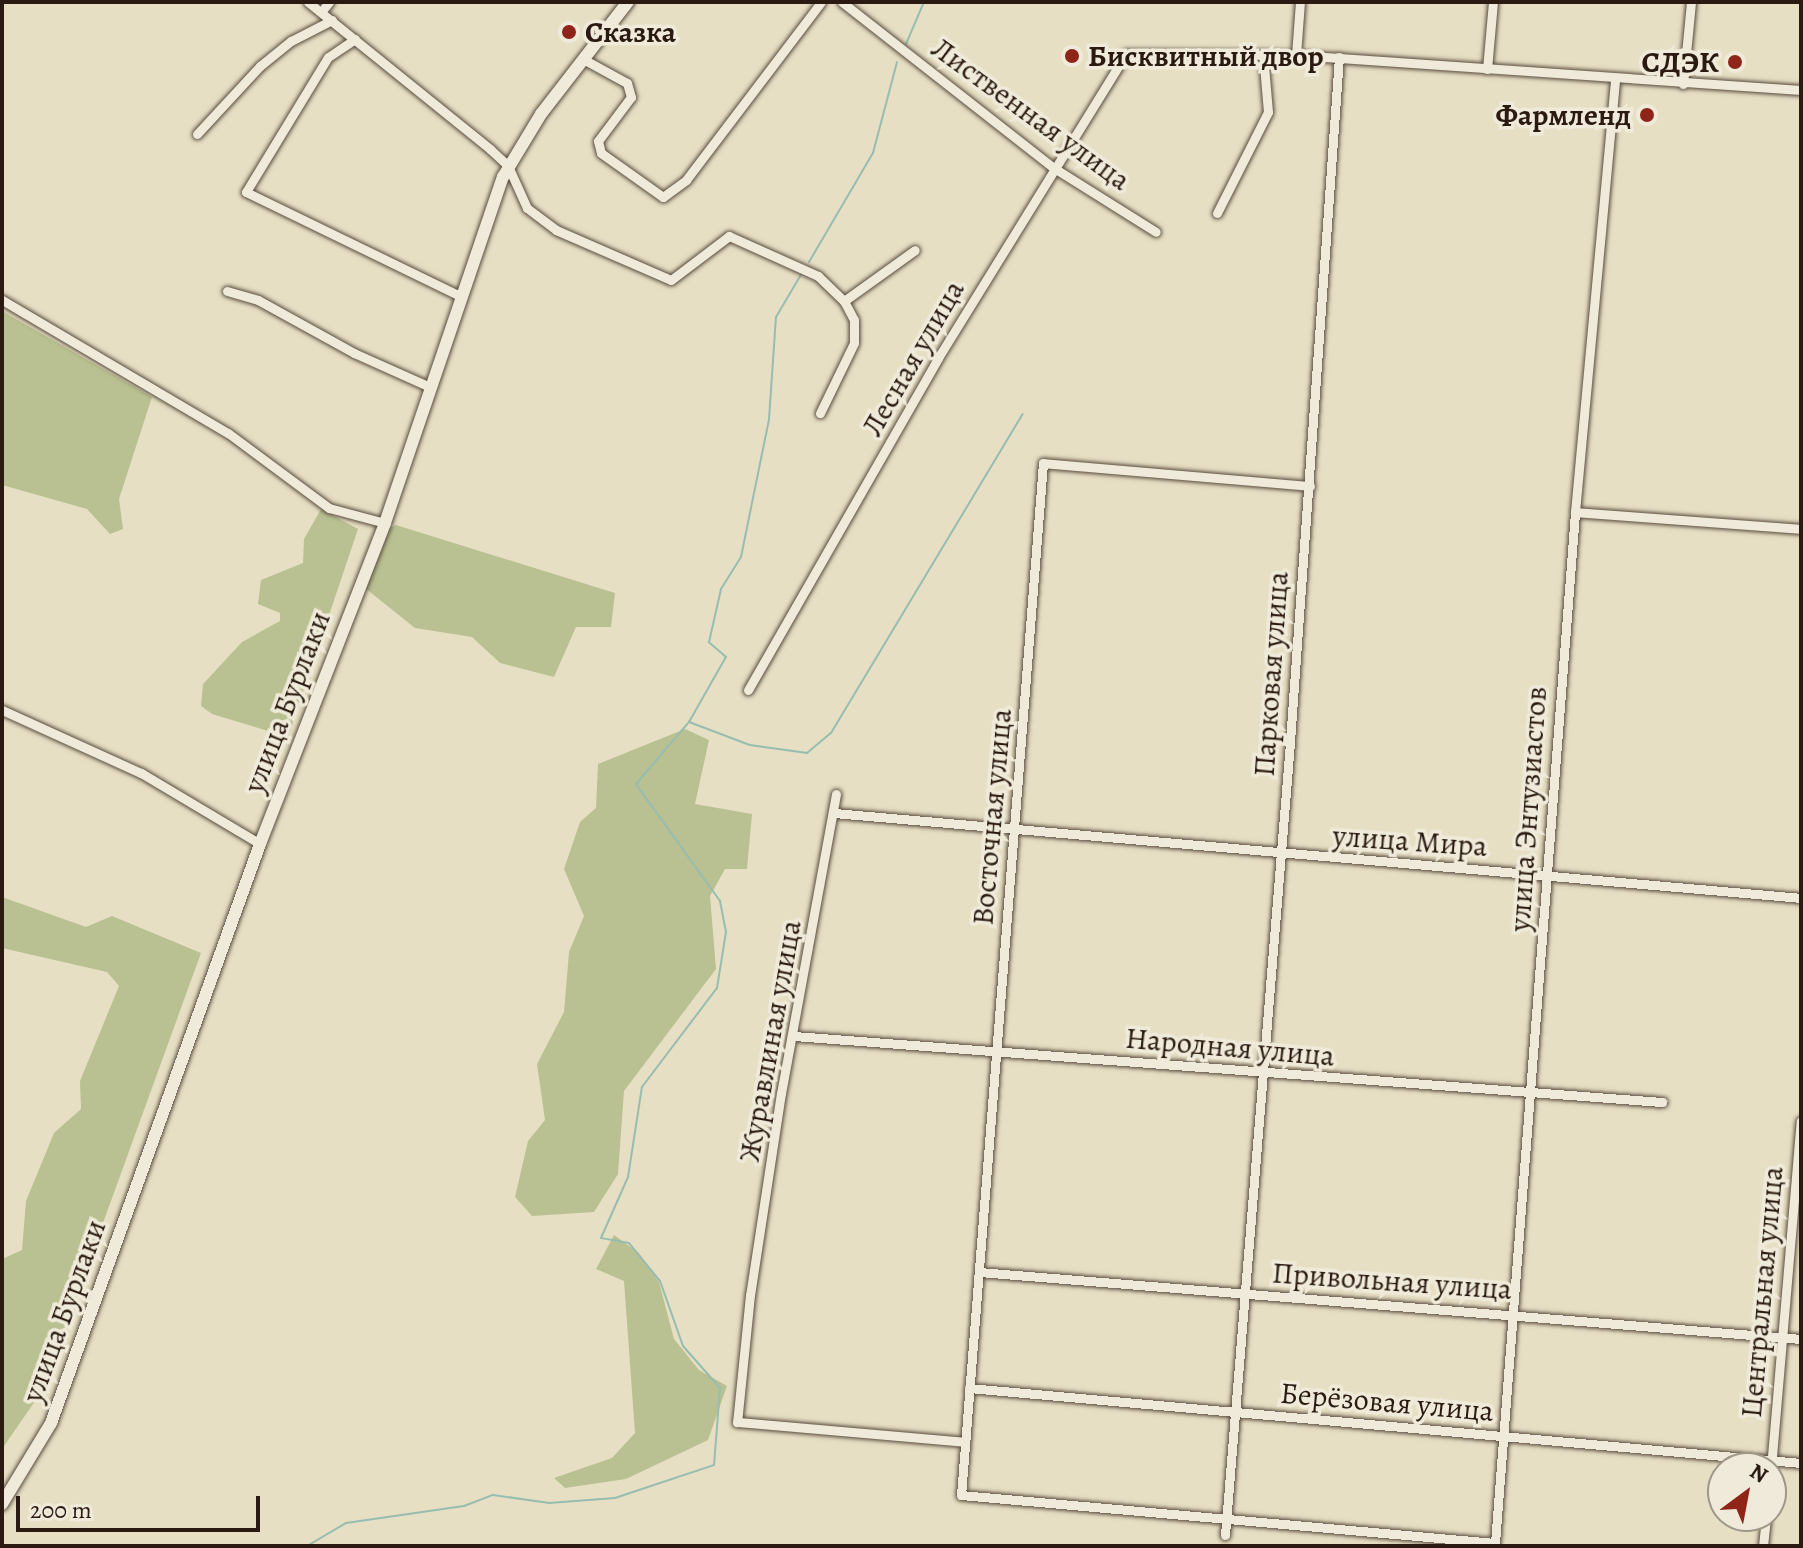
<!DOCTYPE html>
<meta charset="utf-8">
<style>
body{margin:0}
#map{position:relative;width:1803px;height:1548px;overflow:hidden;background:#e7dfc4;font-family:Alegreya,serif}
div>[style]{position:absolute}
.green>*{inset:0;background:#b9c192}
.stream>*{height:2px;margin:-1px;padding:0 1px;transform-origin:1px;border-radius:1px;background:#97bdb1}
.roads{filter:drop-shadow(0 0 2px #594b3e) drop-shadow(0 0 2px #594b3e)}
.minor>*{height:9px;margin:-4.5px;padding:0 4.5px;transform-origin:4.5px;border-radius:4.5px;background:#efead9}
.tertiary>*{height:12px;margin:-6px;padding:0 6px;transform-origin:6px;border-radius:6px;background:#efead9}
.dots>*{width:22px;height:22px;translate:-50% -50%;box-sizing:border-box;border:4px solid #efead9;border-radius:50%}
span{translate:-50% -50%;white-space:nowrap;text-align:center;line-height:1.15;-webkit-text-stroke:7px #efead9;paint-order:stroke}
.poi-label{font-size:30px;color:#2a1a11;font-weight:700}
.left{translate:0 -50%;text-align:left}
.right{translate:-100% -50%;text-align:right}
.street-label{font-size:30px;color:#2a1a11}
.frame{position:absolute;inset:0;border:4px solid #2a1a11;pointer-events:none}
.north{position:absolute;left:1707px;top:1452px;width:80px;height:80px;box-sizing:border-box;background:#efead9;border:2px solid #a09789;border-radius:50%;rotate:32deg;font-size:22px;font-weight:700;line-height:32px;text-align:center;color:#2a1a11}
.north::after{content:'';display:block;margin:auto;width:28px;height:36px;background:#8f2418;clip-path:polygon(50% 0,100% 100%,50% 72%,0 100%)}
.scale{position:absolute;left:16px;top:1496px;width:244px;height:36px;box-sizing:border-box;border:4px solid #2a1a11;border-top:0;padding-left:10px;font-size:24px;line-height:28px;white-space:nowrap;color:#2a1a11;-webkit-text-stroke:6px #efead9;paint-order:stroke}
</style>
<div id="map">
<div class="green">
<div style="clip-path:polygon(2px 311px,152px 397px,119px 499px,123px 529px,110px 534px,87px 509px,2px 485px)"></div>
<div style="clip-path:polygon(321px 509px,358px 529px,288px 737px,212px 714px,201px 706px,203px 684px,242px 642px,280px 621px,280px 613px,258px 604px,261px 580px,303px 563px,304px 539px)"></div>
<div style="clip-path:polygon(396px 525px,615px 593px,611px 627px,576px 627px,554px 677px,500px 663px,472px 637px,415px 628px,365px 588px,386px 530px)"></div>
<div style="clip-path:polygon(685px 729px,709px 740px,695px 804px,752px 814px,747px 869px,725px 869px,710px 896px,716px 969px,624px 1091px,618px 1174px,594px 1212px,532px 1216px,515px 1197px,528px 1141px,545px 1120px,537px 1064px,564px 1012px,569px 952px,584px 916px,564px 869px,580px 822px,596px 808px,598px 764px)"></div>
<div style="clip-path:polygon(2px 897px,86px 927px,112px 916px,201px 953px,42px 1391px,2px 1449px,2px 1259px,22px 1250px,26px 1201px,54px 1133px,81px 1109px,80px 1081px,119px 986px,107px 972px,2px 948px)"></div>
<div style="clip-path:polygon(614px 1235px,639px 1253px,659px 1282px,674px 1339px,699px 1370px,727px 1386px,708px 1440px,626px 1479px,565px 1488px,554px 1478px,612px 1458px,635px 1433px,624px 1281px,596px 1269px)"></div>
</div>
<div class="stream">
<div style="left:906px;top:44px;width:46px;rotate:-66.8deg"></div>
<div style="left:809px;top:262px;width:126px;rotate:-59.6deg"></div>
<div style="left:873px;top:153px;width:94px;rotate:-75.2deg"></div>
<div style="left:689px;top:722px;width:65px;rotate:20.7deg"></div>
<div style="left:750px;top:745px;width:58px;rotate:8deg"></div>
<div style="left:807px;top:753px;width:31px;rotate:-40deg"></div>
<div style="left:831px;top:733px;width:372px;rotate:-59deg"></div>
<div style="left:307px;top:1546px;width:45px;rotate:-30.5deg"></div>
<div style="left:346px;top:1523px;width:119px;rotate:-8.2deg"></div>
<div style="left:464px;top:1506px;width:31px;rotate:-21deg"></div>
<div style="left:493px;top:1495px;width:57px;rotate:8.1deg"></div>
<div style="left:549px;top:1503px;width:66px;rotate:-4.3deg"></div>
<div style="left:615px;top:1498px;width:104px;rotate:-18.4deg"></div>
<div style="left:714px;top:1465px;width:77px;rotate:-85.5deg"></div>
<div style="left:720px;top:1388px;width:56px;rotate:-131.4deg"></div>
<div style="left:683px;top:1346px;width:69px;rotate:-109.5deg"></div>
<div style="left:660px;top:1281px;width:49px;rotate:-129.2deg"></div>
<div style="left:629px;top:1243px;width:28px;rotate:-170deg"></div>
<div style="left:601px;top:1238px;width:67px;rotate:-66.1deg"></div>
<div style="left:628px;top:1177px;width:91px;rotate:-81.2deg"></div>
<div style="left:642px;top:1087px;width:124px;rotate:-52.9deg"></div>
<div style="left:717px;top:988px;width:57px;rotate:-80.9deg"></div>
<div style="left:726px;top:932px;width:32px;rotate:-101deg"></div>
<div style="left:720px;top:901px;width:144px;rotate:-125.7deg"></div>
<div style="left:636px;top:784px;width:82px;rotate:-49.5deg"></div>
<div style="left:689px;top:722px;width:75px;rotate:-60.4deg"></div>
<div style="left:726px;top:657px;width:23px;rotate:-139deg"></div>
<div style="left:709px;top:642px;width:54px;rotate:-77.2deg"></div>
<div style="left:721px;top:589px;width:38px;rotate:-58deg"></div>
<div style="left:741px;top:557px;width:141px;rotate:-78.5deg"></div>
<div style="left:769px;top:419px;width:102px;rotate:-86.1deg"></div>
<div style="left:776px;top:317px;width:51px;rotate:-59.4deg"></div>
</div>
<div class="roads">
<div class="minor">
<div style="left:308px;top:2px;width:234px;rotate:38.9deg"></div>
<div style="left:490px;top:149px;width:25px;rotate:43deg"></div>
<div style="left:508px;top:166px;width:46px;rotate:65.7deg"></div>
<div style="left:527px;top:208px;width:36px;rotate:37deg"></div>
<div style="left:556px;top:230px;width:125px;rotate:23.5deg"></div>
<div style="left:671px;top:280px;width:73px;rotate:-37.2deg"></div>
<div style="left:729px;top:236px;width:98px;rotate:24.2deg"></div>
<div style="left:818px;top:276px;width:36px;rotate:44deg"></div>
<div style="left:844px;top:301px;width:21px;rotate:62deg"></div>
<div style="left:854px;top:320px;width:23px;rotate:90deg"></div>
<div style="left:854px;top:343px;width:78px;rotate:115.9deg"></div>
<div style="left:842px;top:2px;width:269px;rotate:38.1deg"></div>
<div style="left:1054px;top:168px;width:120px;rotate:32.1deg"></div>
<div style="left:321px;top:12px;width:13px;rotate:-51deg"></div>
<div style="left:355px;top:39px;width:32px;rotate:146deg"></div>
<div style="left:328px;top:57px;width:158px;rotate:121.3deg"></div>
<div style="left:246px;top:192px;width:238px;rotate:25.9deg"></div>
<div style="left:1296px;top:55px;width:53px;rotate:-85.7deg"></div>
<div style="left:583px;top:59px;width:50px;rotate:28.6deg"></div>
<div style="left:627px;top:83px;width:15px;rotate:74deg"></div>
<div style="left:631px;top:97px;width:55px;rotate:126.9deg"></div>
<div style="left:598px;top:141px;width:12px;rotate:76deg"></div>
<div style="left:601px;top:153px;width:76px;rotate:35.4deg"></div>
<div style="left:663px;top:197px;width:29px;rotate:-36deg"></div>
<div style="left:686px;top:180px;width:223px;rotate:-52.8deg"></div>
<div style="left:1487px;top:69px;width:67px;rotate:-84.9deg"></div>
<div style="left:1683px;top:84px;width:82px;rotate:-84.4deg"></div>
<div style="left:197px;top:134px;width:93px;rotate:-47.2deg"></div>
<div style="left:260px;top:66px;width:40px;rotate:-39deg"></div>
<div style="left:291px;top:41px;width:46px;rotate:-27.1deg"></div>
<div style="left:1217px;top:213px;width:113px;rotate:-63.2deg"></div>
<div style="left:1268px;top:112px;width:58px;rotate:-94.9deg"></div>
<div style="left:227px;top:291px;width:32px;rotate:16deg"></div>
<div style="left:258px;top:300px;width:110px;rotate:28.9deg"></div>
<div style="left:354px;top:353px;width:83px;rotate:24.1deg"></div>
<div style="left:2px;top:300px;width:262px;rotate:30.5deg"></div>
<div style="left:228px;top:433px;width:126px;rotate:36.6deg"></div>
<div style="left:329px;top:508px;width:58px;rotate:15deg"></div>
<div style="left:844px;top:301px;width:87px;rotate:-35.7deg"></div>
<div style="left:1310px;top:486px;width:268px;rotate:-175.1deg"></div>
<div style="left:1043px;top:463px;width:1035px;rotate:94.54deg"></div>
<div style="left:961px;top:1495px;width:536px;rotate:5.14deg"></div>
<div style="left:1495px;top:1543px;width:1034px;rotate:-85.56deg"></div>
<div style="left:1575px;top:512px;width:435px;rotate:-84.7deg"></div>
<div style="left:1575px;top:512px;width:227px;rotate:4.3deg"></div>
<div style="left:748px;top:690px;width:383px;rotate:-60.2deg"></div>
<div style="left:938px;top:358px;width:357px;rotate:-58.3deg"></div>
<div style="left:1126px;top:54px;width:170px;rotate:0.3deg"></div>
<div style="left:1296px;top:55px;width:506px;rotate:3.96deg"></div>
<div style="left:2px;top:710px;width:153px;rotate:24.4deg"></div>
<div style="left:141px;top:773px;width:139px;rotate:30.8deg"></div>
<div style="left:836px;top:794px;width:304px;rotate:100.4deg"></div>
<div style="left:781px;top:1093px;width:204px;rotate:98.7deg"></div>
<div style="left:750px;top:1295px;width:128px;rotate:95.8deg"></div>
<div style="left:737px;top:1422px;width:229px;rotate:5deg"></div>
<div style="left:834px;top:813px;width:971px;rotate:5.02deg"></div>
<div style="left:794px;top:1036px;width:871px;rotate:4.35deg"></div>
<div style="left:979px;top:1272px;width:825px;rotate:4.66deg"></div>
<div style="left:969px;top:1388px;width:835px;rotate:5.15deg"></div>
<div style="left:1771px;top:1468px;width:348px;rotate:-85.1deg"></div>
<div style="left:1225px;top:1535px;width:796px;rotate:-85.31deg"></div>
<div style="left:1290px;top:742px;width:687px;rotate:-85.91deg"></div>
<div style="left:1763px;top:1546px;width:30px;rotate:-84deg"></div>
</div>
<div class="tertiary">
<div style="left:2px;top:1504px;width:95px;rotate:-58.8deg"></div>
<div style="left:51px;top:1423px;width:616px;rotate:-70.15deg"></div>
<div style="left:260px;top:844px;width:344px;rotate:-68.7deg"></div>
<div style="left:385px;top:523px;width:366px;rotate:-71.2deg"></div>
<div style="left:503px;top:177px;width:74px;rotate:-58.9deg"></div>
<div style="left:541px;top:114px;width:142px;rotate:-52.2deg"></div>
</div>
</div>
<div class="dots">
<div style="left:569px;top:32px;background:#8f2418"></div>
<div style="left:1072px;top:56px;background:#8f2418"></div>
<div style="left:1735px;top:62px;background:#8f2418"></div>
<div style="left:1647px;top:115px;background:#8f2418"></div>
</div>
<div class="poi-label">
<span class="left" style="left:585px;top:32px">Сказка</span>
<span class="left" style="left:1088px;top:56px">Бисквитный двор</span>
<span class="right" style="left:1719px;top:62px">СДЭК</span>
<span class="right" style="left:1631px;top:115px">Фармленд</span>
</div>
<div class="street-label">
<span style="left:1031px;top:114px;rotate:36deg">Лиственная улица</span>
<span style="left:913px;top:358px;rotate:-60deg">Лесная улица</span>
<span style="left:1271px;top:674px;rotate:-86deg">Парковая улица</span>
<span style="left:287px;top:702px;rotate:-69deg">улица Бурлаки</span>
<span style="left:1528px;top:809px;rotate:-86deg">улица Энтузиастов</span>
<span style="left:992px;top:817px;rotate:-85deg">Восточная улица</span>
<span style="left:1410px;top:841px;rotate:4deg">улица Мира</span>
<span style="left:770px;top:1041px;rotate:-80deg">Журавлиная улица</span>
<span style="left:1230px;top:1047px;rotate:5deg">Народная улица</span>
<span style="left:1392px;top:1281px;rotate:4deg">Привольная улица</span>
<span style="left:1762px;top:1292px;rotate:-85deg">Центральная улица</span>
<span style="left:64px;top:1311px;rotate:-70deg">улица Бурлаки</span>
<span style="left:1387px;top:1402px;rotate:5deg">Берёзовая улица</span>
</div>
<div class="frame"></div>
<div class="north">N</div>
<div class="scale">200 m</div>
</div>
